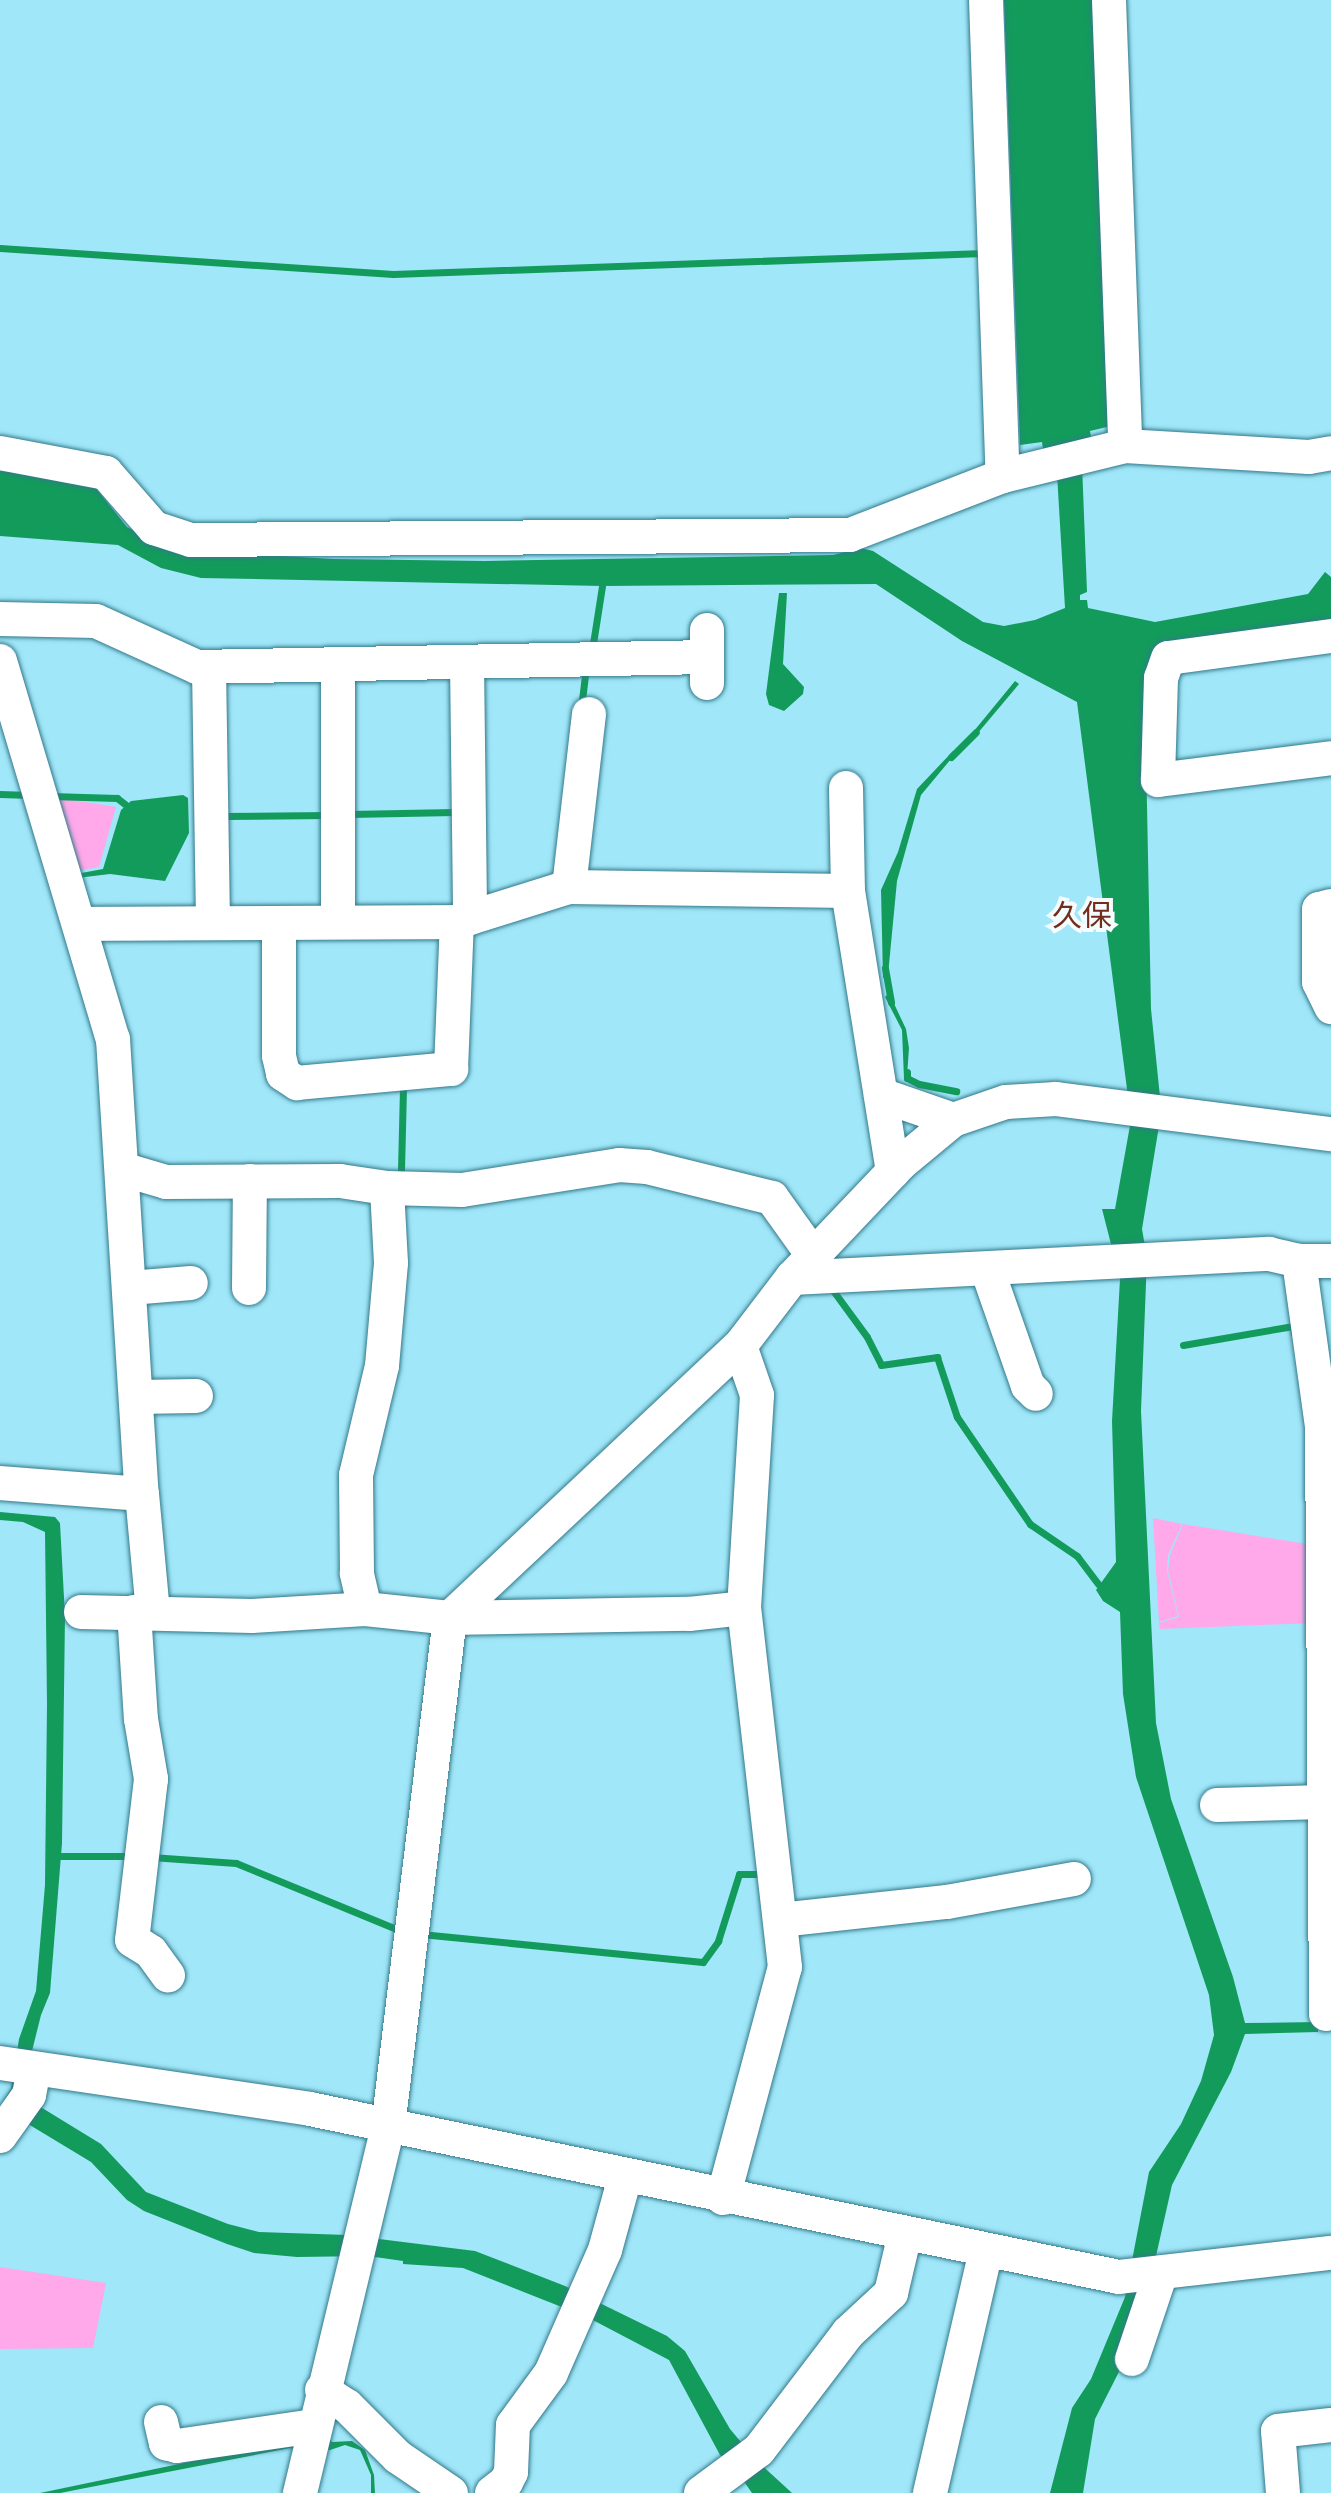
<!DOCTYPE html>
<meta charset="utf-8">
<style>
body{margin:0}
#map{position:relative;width:1331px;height:2493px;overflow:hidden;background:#a0e7f9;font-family:Jost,"Noto Sans JP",sans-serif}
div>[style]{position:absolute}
.green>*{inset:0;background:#ffa8ea}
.water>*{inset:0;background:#139b5c}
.stream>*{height:7px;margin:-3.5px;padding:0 3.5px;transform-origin:3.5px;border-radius:3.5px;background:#139b5c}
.roads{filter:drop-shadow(0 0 2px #32798a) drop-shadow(0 0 2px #32798a)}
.minor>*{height:34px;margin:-17px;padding:0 17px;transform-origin:17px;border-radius:17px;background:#fff}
span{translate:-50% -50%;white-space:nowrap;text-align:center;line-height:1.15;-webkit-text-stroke:8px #f5fcfe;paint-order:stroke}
.neighbourhood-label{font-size:30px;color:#722e1d}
</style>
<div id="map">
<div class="green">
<div style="clip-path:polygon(55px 797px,116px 807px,99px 867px,70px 872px)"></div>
<div style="clip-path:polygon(1153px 1518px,1182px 1524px,1168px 1555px,1167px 1571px,1178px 1616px,1159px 1622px)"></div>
<div style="clip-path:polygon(1183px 1524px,1313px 1545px,1313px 1623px,1160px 1629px,1159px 1623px,1179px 1617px,1168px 1571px,1170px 1555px)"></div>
<div style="clip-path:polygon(0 2267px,106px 2283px,93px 2348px,0 2349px)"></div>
</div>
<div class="water">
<div style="clip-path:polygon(1004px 0,1096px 0,1111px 426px,1090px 431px,1092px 443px,1082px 464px,1087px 592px,1080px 595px,1080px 600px,1087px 600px,1088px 608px,1155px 622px,1308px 594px,1325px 572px,1331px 577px,1331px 622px,1160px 647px,1146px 755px,1151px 1009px,1160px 1097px,1159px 1126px,1142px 1229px,1147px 1258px,1141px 1411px,1156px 1723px,1171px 1799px,1233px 1977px,1245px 2023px,1318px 2022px,1318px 2032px,1245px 2034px,1231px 2072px,1172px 2185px,1147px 2296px,1127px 2356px,1095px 2419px,1083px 2493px,1050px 2493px,1072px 2408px,1091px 2379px,1125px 2297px,1149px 2172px,1181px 2124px,1201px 2081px,1214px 2035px,1209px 1995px,1136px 1777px,1123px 1694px,1120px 1612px,1103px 1601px,1096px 1590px,1116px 1562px,1112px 1421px,1120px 1279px,1117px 1255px,1113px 1252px,1102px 1209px,1115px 1209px,1131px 1120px,1077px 702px,962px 641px,876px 584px,602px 586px,201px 578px,161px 568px,118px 545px,0 536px,0 471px,87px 477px,127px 527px,173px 550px,334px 559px,485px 561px,833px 555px,861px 548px,873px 551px,983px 622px,1004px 626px,1035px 620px,1065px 608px,1057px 474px,1044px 456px,1042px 442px,1020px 445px)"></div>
<div style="clip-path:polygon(779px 593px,787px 593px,783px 664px,804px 687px,803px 694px,784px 711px,769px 705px,766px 694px)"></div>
<div style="clip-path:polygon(1015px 681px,1019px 684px,972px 740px,969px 737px)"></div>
<div style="clip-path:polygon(953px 751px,956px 753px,921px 795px,897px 881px,888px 975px,883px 978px,881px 890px,898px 852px,917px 789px)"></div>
<div style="clip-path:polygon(183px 795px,188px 798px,189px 833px,165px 881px,110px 874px,77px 878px,76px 874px,103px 869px,121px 810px,131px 801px)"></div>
<div style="clip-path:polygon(889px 993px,906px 1029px,909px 1048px,907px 1076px,904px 1079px,902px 1030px,885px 997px)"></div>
<div style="clip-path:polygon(0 1512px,55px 1517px,60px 1523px,65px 1616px,62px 1843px,50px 1993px,41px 2015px,21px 2095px,101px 2144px,146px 2192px,228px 2224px,259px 2232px,347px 2235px,475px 2251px,565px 2286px,667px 2336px,685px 2351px,730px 2429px,757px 2461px,792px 2493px,752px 2493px,731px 2463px,720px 2455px,669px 2360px,587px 2317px,463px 2268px,403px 2264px,403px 2261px,368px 2256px,297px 2257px,254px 2253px,227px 2244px,144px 2211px,127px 2200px,91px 2162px,0 2107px,11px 2089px,19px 2039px,36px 1991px,45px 1885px,47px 1704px,45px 1532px,23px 1522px,0 1520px)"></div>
<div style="clip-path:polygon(328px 2438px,332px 2442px,352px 2441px,365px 2450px,374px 2475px,375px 2493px,371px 2493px,371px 2475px,360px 2450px,345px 2445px,330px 2450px,290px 2448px,60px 2493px,40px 2493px,246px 2450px)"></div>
</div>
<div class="stream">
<div style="left:0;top:248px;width:394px;rotate:3.8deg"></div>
<div style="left:393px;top:274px;width:591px;rotate:-2.04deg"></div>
<div style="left:592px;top:650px;width:65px;rotate:-81.1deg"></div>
<div style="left:581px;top:708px;width:39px;rotate:-83deg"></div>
<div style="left:951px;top:757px;width:35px;rotate:-45deg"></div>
<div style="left:0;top:794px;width:30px;rotate:2deg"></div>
<div style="left:50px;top:796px;width:67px;rotate:1.7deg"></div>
<div style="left:117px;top:798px;width:11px;rotate:38deg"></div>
<div style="left:349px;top:814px;width:106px;rotate:-1.1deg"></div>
<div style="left:224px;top:816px;width:105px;rotate:-0.5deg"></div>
<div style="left:885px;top:968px;width:35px;rotate:80deg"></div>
<div style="left:907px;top:1072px;width:6px;rotate:90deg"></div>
<div style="left:907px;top:1078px;width:13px;rotate:27deg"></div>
<div style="left:919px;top:1084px;width:38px;rotate:11deg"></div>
<div style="left:401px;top:1170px;width:81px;rotate:-88.6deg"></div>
<div style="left:829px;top:1285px;width:64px;rotate:53.8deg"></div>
<div style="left:867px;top:1337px;width:31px;rotate:63deg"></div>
<div style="left:881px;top:1365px;width:57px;rotate:-8.1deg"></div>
<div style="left:937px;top:1357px;width:63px;rotate:71.6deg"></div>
<div style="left:957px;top:1417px;width:130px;rotate:55.7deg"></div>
<div style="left:1030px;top:1524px;width:57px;rotate:34.2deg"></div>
<div style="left:1077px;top:1556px;width:35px;rotate:53deg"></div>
<div style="left:1183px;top:1345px;width:112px;rotate:-9.8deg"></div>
<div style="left:1293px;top:1326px;width:7px;rotate:82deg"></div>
<div style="left:58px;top:1856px;width:76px"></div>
<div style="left:151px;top:1857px;width:85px;rotate:4deg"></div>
<div style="left:236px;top:1863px;width:178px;rotate:22.4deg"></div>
<div style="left:421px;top:1934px;width:283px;rotate:5.7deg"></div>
<div style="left:703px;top:1962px;width:26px;rotate:-54deg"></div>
<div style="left:718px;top:1941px;width:70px;rotate:-72.6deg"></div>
<div style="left:739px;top:1874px;width:24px"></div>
</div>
<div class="roads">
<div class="minor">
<div style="left:986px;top:0;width:476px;rotate:88deg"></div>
<div style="left:1109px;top:0;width:446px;rotate:87.9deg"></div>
<div style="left:0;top:453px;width:108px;rotate:10.7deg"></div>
<div style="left:106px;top:473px;width:73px;rotate:48.9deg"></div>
<div style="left:154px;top:528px;width:39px;rotate:18deg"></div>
<div style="left:191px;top:540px;width:659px;rotate:-0.43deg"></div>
<div style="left:850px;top:535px;width:164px;rotate:-21.1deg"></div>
<div style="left:1003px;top:476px;width:126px;rotate:-13.8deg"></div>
<div style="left:1125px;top:446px;width:184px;rotate:3.4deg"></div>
<div style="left:1309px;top:457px;width:22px;rotate:-10deg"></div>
<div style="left:0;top:619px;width:96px;rotate:1.2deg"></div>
<div style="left:96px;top:621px;width:111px;rotate:24.5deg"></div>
<div style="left:197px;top:667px;width:510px;rotate:-1.12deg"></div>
<div style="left:707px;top:630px;width:53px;rotate:90deg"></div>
<div style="left:1331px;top:636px;width:164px;rotate:172.3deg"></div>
<div style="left:1168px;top:658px;width:21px;rotate:109deg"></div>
<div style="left:1161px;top:678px;width:102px;rotate:91.7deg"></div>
<div style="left:1158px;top:780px;width:174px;rotate:-7.2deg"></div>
<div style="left:0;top:661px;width:395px;rotate:73.4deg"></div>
<div style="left:113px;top:1039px;width:456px;rotate:86.4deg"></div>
<div style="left:142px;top:1494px;width:119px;rotate:84.7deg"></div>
<div style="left:467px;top:662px;width:256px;rotate:89.3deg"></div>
<div style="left:209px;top:667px;width:256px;rotate:89.1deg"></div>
<div style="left:846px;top:788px;width:103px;rotate:88.9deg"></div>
<div style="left:569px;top:887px;width:174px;rotate:-83.4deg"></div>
<div style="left:1331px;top:906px;width:12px;rotate:166deg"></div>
<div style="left:1319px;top:909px;width:73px;rotate:90deg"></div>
<div style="left:1319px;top:982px;width:28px;rotate:64deg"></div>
<div style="left:338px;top:922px;width:258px;rotate:-90deg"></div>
<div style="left:279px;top:923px;width:133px;rotate:90deg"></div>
<div style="left:279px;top:1056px;width:18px;rotate:77deg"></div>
<div style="left:283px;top:1074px;width:17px;rotate:33deg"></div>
<div style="left:297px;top:1083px;width:155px;rotate:-5.2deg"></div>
<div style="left:451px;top:1069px;width:147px;rotate:-87.7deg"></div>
<div style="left:80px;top:924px;width:377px;rotate:-0.3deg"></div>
<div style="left:457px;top:922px;width:117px;rotate:-17.4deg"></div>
<div style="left:569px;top:887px;width:279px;rotate:0.8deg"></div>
<div style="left:848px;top:891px;width:284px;rotate:80.9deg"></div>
<div style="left:881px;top:1095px;width:76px;rotate:19.1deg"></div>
<div style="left:122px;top:1169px;width:46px;rotate:16.5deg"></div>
<div style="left:166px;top:1182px;width:174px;rotate:-0.3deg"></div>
<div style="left:340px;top:1181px;width:48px;rotate:8.5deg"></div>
<div style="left:387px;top:1188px;width:75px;rotate:1.5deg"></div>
<div style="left:462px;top:1190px;width:159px;rotate:-9deg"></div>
<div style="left:619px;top:1165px;width:28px;rotate:4deg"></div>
<div style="left:647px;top:1167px;width:129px;rotate:13.9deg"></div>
<div style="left:772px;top:1198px;width:74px;rotate:54.4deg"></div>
<div style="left:1299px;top:1261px;width:167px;rotate:82.1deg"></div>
<div style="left:1322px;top:1426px;width:588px;rotate:89.61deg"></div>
<div style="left:987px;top:1269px;width:124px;rotate:70.7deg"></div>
<div style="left:1028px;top:1386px;width:11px;rotate:45deg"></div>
<div style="left:792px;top:1278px;width:478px;rotate:-2.9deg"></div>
<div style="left:1269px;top:1254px;width:31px;rotate:13deg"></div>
<div style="left:1299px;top:1261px;width:32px"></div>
<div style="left:130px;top:1288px;width:61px;rotate:-4.7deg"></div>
<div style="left:249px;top:1288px;width:107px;rotate:-89.5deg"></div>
<div style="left:136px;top:1397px;width:60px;rotate:-1deg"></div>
<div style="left:0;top:1483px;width:142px;rotate:4.4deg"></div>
<div style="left:365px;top:1609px;width:37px;rotate:-103deg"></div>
<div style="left:357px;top:1573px;width:98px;rotate:-90.6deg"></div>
<div style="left:356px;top:1475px;width:112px;rotate:-76.6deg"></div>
<div style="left:382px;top:1366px;width:103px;rotate:-85deg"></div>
<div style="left:391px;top:1263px;width:75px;rotate:-93.1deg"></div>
<div style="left:81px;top:1612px;width:171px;rotate:1.3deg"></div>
<div style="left:252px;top:1616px;width:113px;rotate:-3.5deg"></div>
<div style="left:365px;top:1609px;width:85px;rotate:6deg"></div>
<div style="left:450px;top:1618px;width:239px;rotate:-1deg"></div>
<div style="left:689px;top:1614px;width:55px;rotate:-6.2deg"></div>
<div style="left:134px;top:1612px;width:107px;rotate:86.3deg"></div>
<div style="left:141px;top:1719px;width:61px;rotate:80.5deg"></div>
<div style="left:151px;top:1779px;width:162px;rotate:96.7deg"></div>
<div style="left:132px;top:1940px;width:22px;rotate:32deg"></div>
<div style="left:151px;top:1952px;width:29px;rotate:54deg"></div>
<div style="left:1217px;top:1805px;width:107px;rotate:-1.6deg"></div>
<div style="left:780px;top:1920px;width:168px;rotate:-6.2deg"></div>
<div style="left:947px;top:1902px;width:129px;rotate:-10.3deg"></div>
<div style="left:0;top:2063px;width:313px;rotate:8.4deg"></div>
<div style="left:310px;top:2109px;width:826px;rotate:11.73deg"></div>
<div style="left:1119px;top:2277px;width:213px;rotate:-6.5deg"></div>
<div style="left:0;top:2136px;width:50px;rotate:-54.7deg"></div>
<div style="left:29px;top:2095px;width:26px;rotate:-79deg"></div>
<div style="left:723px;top:2198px;width:239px;rotate:-75deg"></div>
<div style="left:785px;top:1967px;width:361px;rotate:-96.5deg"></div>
<div style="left:744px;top:1608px;width:213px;rotate:-86.5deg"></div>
<div style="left:757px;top:1395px;width:52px;rotate:-109.1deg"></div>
<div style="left:1132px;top:2359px;width:91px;rotate:-71.4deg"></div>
<div style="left:322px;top:2390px;width:30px;rotate:33deg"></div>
<div style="left:347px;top:2406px;width:72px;rotate:45deg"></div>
<div style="left:398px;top:2457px;width:64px;rotate:34.2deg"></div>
<div style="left:161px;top:2422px;width:22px;rotate:77deg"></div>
<div style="left:166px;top:2443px;width:11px;rotate:15deg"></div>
<div style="left:177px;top:2446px;width:138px;rotate:-8.3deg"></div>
<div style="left:300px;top:2493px;width:376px;rotate:-76.5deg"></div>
<div style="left:388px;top:2127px;width:513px;rotate:-83.06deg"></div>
<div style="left:450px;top:1618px;width:398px;rotate:-43.2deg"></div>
<div style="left:740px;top:1346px;width:86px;rotate:-52.6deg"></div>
<div style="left:792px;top:1278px;width:157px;rotate:-46.5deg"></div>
<div style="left:900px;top:1164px;width:69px;rotate:-39.7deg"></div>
<div style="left:953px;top:1120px;width:56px;rotate:-18.8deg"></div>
<div style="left:1006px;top:1102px;width:50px;rotate:-3.4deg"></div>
<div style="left:1056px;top:1099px;width:277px;rotate:7.3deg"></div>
<div style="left:492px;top:2493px;width:18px;rotate:-38deg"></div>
<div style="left:506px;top:2482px;width:11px;rotate:-63deg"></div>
<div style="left:511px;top:2472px;width:47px;rotate:-87.6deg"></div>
<div style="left:513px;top:2425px;width:64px;rotate:-53.8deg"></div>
<div style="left:551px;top:2373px;width:134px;rotate:-66.3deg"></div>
<div style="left:605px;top:2250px;width:76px;rotate:-74.7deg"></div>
<div style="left:701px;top:2493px;width:72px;rotate:-36.6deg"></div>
<div style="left:759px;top:2450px;width:147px;rotate:-52.7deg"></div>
<div style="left:848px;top:2333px;width:59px;rotate:-42.9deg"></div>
<div style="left:891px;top:2293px;width:61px;rotate:-76.7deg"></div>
<div style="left:930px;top:2493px;width:248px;rotate:-77deg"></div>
<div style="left:1283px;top:2493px;width:62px;rotate:-94.6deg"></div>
<div style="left:1278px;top:2431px;width:53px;rotate:-6.5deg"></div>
</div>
</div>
<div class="neighbourhood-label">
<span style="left:1082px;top:916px">久保</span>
</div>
</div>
